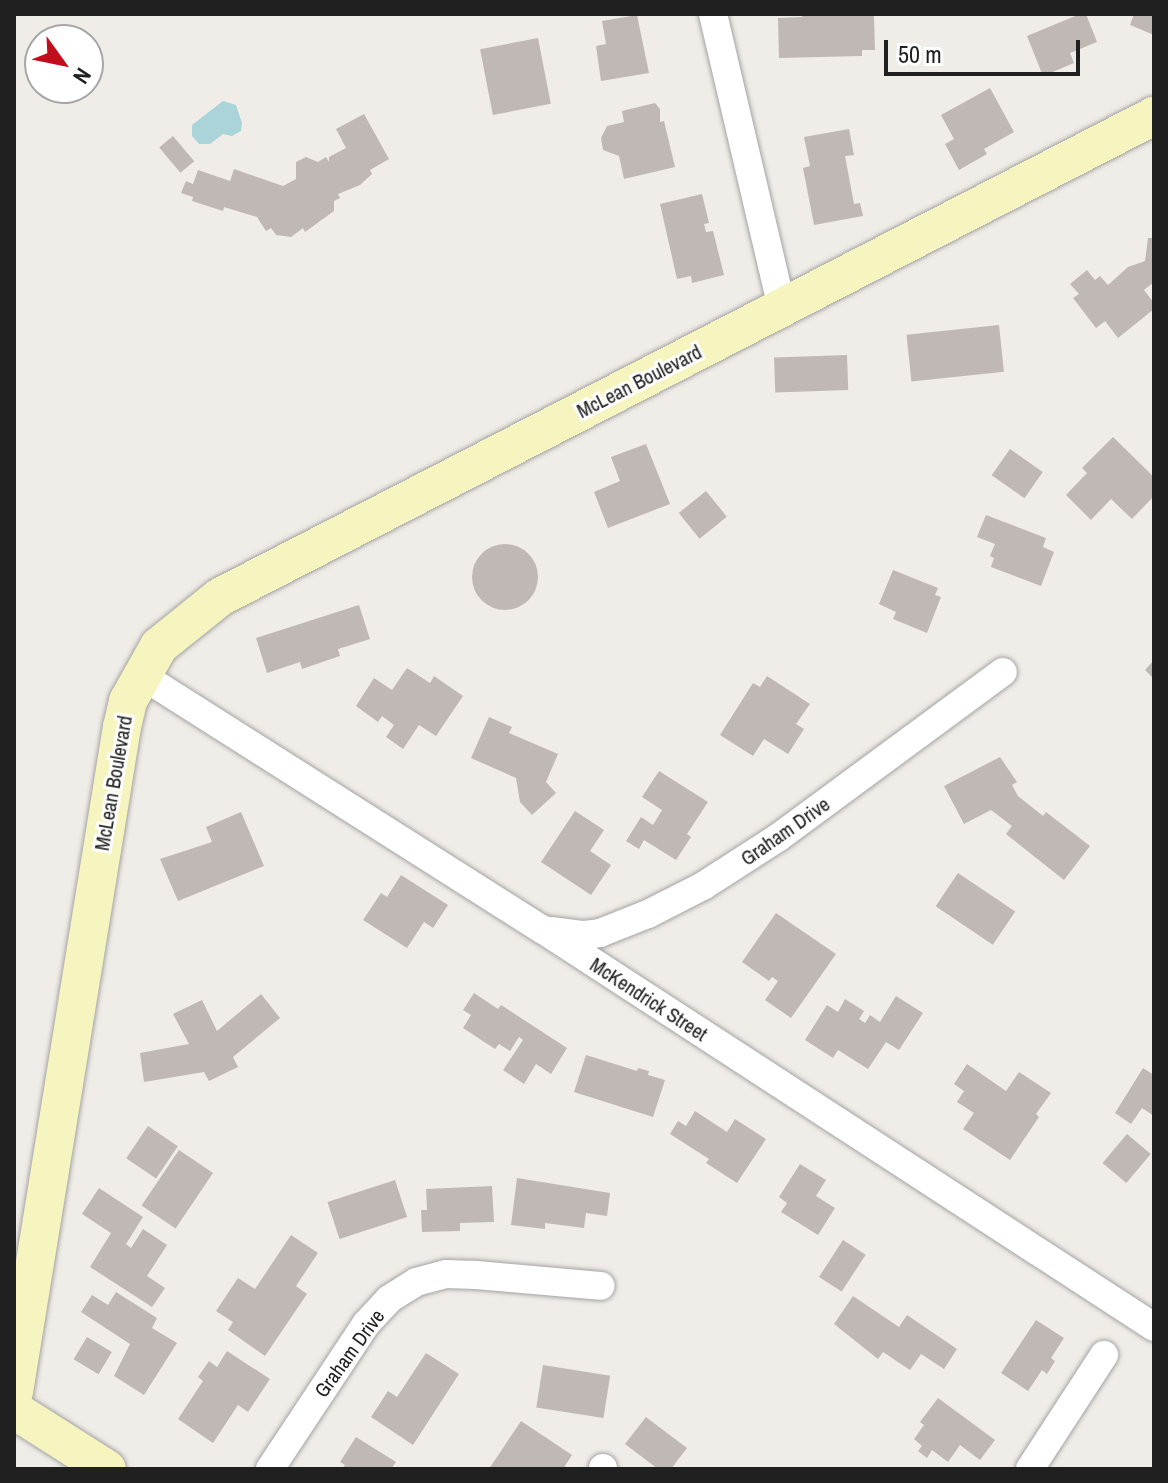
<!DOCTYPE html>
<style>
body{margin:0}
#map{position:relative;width:1168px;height:1483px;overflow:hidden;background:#f0ece7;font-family:"Archivo Narrow",sans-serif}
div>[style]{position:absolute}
.water>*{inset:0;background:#abd3da}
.building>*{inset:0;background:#c0b8b4;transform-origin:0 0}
.round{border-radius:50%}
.roads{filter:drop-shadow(0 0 2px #a4a4a4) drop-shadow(0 0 2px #a4a4a4)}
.street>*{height:28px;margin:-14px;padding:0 14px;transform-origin:14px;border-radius:14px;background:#fff}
.secondary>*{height:38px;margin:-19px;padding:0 19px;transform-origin:19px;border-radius:19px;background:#f6f4bf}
span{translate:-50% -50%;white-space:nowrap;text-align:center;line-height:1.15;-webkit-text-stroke:6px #fff;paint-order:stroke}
.street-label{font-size:20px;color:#202020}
.frame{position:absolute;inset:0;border:16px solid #202020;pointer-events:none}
.north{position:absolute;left:24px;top:24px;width:80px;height:80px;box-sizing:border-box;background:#fff;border:2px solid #a6a6a6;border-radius:50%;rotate:123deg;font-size:22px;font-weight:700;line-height:32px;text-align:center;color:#202020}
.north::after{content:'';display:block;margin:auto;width:28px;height:36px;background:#c20e1c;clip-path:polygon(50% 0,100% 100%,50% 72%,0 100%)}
.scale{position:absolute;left:884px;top:40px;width:196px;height:36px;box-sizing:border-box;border:4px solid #202020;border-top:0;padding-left:10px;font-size:24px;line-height:28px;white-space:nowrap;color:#202020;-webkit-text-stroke:6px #fff;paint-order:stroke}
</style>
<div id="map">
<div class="water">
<div style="clip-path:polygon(223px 101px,236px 105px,242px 123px,241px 131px,232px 136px,223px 134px,210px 144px,199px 144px,192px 136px,192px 125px)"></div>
</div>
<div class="building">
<div style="clip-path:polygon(802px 14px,874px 16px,875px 50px,862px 50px,862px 56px,779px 58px,778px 18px,802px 17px)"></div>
<div style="clip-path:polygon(1080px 14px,1086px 14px,1097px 42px,1070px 53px,1074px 63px,1043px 76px,1027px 36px)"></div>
<div style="clip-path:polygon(1134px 14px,1154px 14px,1154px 35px,1130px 25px)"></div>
<div style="clip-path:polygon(637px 15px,649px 73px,601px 81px,596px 46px,606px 44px,602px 21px)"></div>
<div style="left:538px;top:38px;width:67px;height:59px;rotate:79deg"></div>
<div style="clip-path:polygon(990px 88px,1014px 132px,984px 149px,987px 154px,959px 170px,945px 144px,954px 139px,941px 115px)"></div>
<div style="clip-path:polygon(655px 103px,660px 109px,660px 122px,664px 121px,675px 167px,624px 179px,619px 156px,603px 150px,601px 138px,607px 126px,624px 122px,622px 111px)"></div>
<div style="clip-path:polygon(364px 114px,389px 159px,370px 170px,372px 174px,360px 185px,338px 194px,340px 198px,334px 201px,334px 211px,305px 232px,303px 228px,291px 237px,276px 235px,271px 228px,266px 231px,257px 217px,224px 207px,223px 211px,192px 201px,193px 197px,181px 193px,186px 181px,193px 184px,198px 170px,230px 181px,234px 169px,283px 186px,296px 179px,296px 162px,306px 157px,318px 162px,326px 157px,329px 162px,329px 157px,346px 148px,336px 129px)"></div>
<div style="clip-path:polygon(849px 129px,854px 155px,845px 156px,854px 204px,860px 203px,863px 216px,814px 225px,803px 168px,810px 166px,804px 137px)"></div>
<div style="left:173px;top:136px;width:33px;height:18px;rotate:50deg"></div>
<div style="clip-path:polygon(702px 194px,709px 223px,704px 224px,706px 232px,713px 231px,724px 275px,692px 283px,691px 276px,677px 279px,660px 204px)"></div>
<div style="clip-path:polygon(1148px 238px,1154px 238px,1154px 282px,1144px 290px,1154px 303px,1154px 309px,1118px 338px,1105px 321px,1096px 328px,1073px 298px,1079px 294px,1070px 284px,1087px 270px,1095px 280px,1100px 276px,1108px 285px,1128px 267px,1145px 261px)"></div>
<div style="left:999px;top:325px;width:47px;height:93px;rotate:84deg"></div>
<div style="left:847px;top:355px;width:35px;height:73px;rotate:88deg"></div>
<div style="clip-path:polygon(1113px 437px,1154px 477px,1154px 496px,1132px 519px,1111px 499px,1091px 520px,1066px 495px,1087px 473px,1082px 468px)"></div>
<div style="clip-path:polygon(646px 444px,670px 504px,608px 528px,594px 492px,620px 481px,611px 457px)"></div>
<div style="left:1010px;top:449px;width:40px;height:32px;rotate:35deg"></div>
<div style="left:706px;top:491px;width:33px;height:35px;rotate:51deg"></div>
<div style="clip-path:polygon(986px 515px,1046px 538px,1043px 547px,1054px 552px,1041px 586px,991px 567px,994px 558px,990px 556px,995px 544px,977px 537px)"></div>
<div class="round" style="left:472px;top:544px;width:66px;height:66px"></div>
<div style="clip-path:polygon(893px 570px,938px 588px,935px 595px,941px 597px,927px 633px,893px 619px,896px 612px,879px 604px)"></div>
<div style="clip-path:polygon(359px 605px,370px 639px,338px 649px,340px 656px,302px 669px,300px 662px,267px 673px,256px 638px)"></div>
<div style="clip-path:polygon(1154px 660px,1154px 679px,1145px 670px)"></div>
<div style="clip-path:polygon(407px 668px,430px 683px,434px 676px,463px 696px,436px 736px,419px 725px,403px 749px,386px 737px,394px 725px,382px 716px,378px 722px,356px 706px,374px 678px,392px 690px)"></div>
<div style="clip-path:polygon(767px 676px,810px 704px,796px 724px,804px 729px,788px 754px,764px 739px,753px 756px,720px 735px,753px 683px,760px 687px)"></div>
<div style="clip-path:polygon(489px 717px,512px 727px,509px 733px,558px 754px,546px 782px,556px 793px,532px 815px,520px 802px,516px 778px,471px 758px)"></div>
<div style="clip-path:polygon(1000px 757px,1017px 782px,1012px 785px,1018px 796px,1043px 816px,1046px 812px,1090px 846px,1064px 880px,1006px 834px,1012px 826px,991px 810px,964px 824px,944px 786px)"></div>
<div style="clip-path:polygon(659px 771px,708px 802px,687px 834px,691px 837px,676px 860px,644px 840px,639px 849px,626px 841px,641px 817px,653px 825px,662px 810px,642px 797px)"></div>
<div style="clip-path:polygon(575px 811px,604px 830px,590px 851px,611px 865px,591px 895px,541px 862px)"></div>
<div style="clip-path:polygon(241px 812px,264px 866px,178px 901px,160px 859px,212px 842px,206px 827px)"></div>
<div style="left:958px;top:873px;width:69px;height:40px;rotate:34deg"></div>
<div style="clip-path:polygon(401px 875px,448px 905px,433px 928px,424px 922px,407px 948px,363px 920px,381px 893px,387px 897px)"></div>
<div style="clip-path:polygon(776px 913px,836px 954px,791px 1018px,765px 1000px,778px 981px,772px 977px,769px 981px,742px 962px)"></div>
<div style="clip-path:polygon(474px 993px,498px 1009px,501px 1005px,567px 1048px,551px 1074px,536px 1064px,524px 1084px,503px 1070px,523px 1040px,519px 1037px,510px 1051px,499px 1044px,495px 1049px,463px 1028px,471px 1015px,463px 1010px)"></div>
<div style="clip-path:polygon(261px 994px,280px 1018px,233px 1057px,238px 1067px,209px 1081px,204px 1072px,144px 1082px,140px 1053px,189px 1044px,173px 1014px,202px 1000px,217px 1031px)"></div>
<div style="clip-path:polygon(896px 996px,923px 1013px,899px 1050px,886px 1042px,868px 1069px,838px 1050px,833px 1058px,805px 1040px,827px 1005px,838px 1012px,845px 999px,864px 1011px,859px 1019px,865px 1023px,870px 1015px,880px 1022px)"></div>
<div style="clip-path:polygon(586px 1055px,637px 1071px,638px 1068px,649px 1071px,648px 1075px,665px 1080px,653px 1117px,574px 1092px)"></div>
<div style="clip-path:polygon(967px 1064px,1006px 1091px,1019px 1072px,1051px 1093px,1036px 1114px,1039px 1117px,1010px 1160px,963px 1129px,974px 1113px,957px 1102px,964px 1091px,954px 1084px)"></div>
<div style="clip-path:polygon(1143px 1068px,1154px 1075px,1154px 1116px,1142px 1108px,1131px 1124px,1115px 1113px)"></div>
<div style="clip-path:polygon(695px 1111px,727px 1132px,735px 1119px,766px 1139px,737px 1183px,706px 1163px,709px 1159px,670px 1134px,678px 1121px,686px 1126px)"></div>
<div style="left:148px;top:1126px;width:36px;height:39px;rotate:34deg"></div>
<div style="left:1127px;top:1134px;width:31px;height:38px;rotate:40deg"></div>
<div style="left:179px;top:1150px;width:41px;height:67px;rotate:34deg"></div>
<div style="clip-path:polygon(800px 1164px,826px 1180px,816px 1196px,835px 1208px,818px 1235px,781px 1212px,787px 1203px,779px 1197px)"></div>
<div style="clip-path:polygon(517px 1178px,610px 1193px,607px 1216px,586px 1213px,584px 1228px,545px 1223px,545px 1229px,511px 1225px)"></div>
<div style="left:395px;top:1180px;width:39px;height:71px;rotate:72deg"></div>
<div style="clip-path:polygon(492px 1186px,494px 1222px,460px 1223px,460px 1231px,422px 1232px,421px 1210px,427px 1210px,426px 1189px)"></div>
<div style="clip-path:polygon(99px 1188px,143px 1217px,126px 1244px,131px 1248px,143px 1229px,167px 1245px,147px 1276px,165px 1288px,152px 1307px,90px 1267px,111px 1233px,82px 1214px)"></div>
<div style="clip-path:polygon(291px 1235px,318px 1253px,296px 1286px,307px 1294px,265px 1356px,228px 1330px,233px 1322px,216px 1311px,238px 1278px,255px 1289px)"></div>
<div style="left:843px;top:1240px;width:27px;height:44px;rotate:33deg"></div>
<div style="clip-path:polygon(116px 1292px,157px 1318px,152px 1328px,177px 1343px,144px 1395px,114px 1376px,130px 1344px,81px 1312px,92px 1295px,108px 1305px)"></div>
<div style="clip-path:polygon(853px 1296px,899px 1327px,907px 1315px,957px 1349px,944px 1369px,921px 1354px,910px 1370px,883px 1352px,878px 1359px,834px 1324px)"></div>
<div style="clip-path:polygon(1036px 1320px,1064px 1338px,1051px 1358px,1055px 1361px,1047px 1374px,1042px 1370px,1028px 1391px,1001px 1373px)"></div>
<div style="left:87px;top:1337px;width:29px;height:26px;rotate:31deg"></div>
<div style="clip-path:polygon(227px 1351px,270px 1379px,248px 1412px,238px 1405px,213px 1443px,178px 1419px,203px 1381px,198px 1377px,209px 1361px,217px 1367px)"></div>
<div style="clip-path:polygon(426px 1353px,459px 1374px,413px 1445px,371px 1417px,388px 1391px,397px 1397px)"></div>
<div style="left:543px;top:1365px;width:68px;height:43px;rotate:9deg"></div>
<div style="clip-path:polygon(938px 1398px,995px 1440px,980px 1460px,960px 1445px,948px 1462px,932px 1450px,927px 1458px,918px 1451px,922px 1446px,914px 1439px,924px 1425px,920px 1422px)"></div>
<div style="clip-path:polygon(646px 1417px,687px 1448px,671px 1469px,658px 1469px,625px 1444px)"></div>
<div style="clip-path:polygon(521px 1421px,572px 1455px,563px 1469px,489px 1469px)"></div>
<div style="clip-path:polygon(356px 1437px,396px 1462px,391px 1469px,342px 1469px,345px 1465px,340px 1462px)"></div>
</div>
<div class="roads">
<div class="street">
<div style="left:713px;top:14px;width:302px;rotate:76.8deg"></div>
<div style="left:141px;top:675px;width:475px;rotate:32.4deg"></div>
<div style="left:542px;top:929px;width:730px;rotate:33.04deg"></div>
<div style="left:551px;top:931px;width:33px;rotate:7deg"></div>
<div style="left:584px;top:935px;width:16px;rotate:-7deg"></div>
<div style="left:600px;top:933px;width:52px;rotate:-21.6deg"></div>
<div style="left:648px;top:914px;width:62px;rotate:-27deg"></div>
<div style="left:703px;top:886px;width:90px;rotate:-32.8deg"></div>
<div style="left:779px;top:837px;width:278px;rotate:-36.4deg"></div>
<div style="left:270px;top:1469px;width:174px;rotate:-56.5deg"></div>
<div style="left:366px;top:1324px;width:34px;rotate:-47deg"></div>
<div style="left:389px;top:1299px;width:32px;rotate:-32deg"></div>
<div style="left:416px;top:1282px;width:31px;rotate:-15deg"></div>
<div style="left:446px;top:1274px;width:30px;rotate:2deg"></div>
<div style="left:476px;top:1275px;width:125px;rotate:5deg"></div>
<div style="left:603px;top:1469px;width:1px;rotate:-90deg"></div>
<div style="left:1030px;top:1469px;width:136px;rotate:-57deg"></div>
</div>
<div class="secondary">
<div style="left:14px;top:1392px;width:674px;rotate:-80.78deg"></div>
<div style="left:122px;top:727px;width:27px;rotate:-77deg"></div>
<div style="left:128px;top:701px;width:63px;rotate:-60.6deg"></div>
<div style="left:159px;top:646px;width:78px;rotate:-38.8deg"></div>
<div style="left:220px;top:597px;width:1051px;rotate:-27.25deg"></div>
<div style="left:14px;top:1410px;width:110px;rotate:32.4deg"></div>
</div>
</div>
<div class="street-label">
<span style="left:639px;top:381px;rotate:-27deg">McLean Boulevard</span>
<span style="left:113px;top:783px;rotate:-80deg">McLean Boulevard</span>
<span style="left:785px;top:831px;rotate:-35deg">Graham Drive</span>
<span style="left:649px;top:999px;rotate:33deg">McKendrick Street</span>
<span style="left:349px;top:1353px;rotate:-54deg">Graham Drive</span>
</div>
<div class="frame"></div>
<div class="north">N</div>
<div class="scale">50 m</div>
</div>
